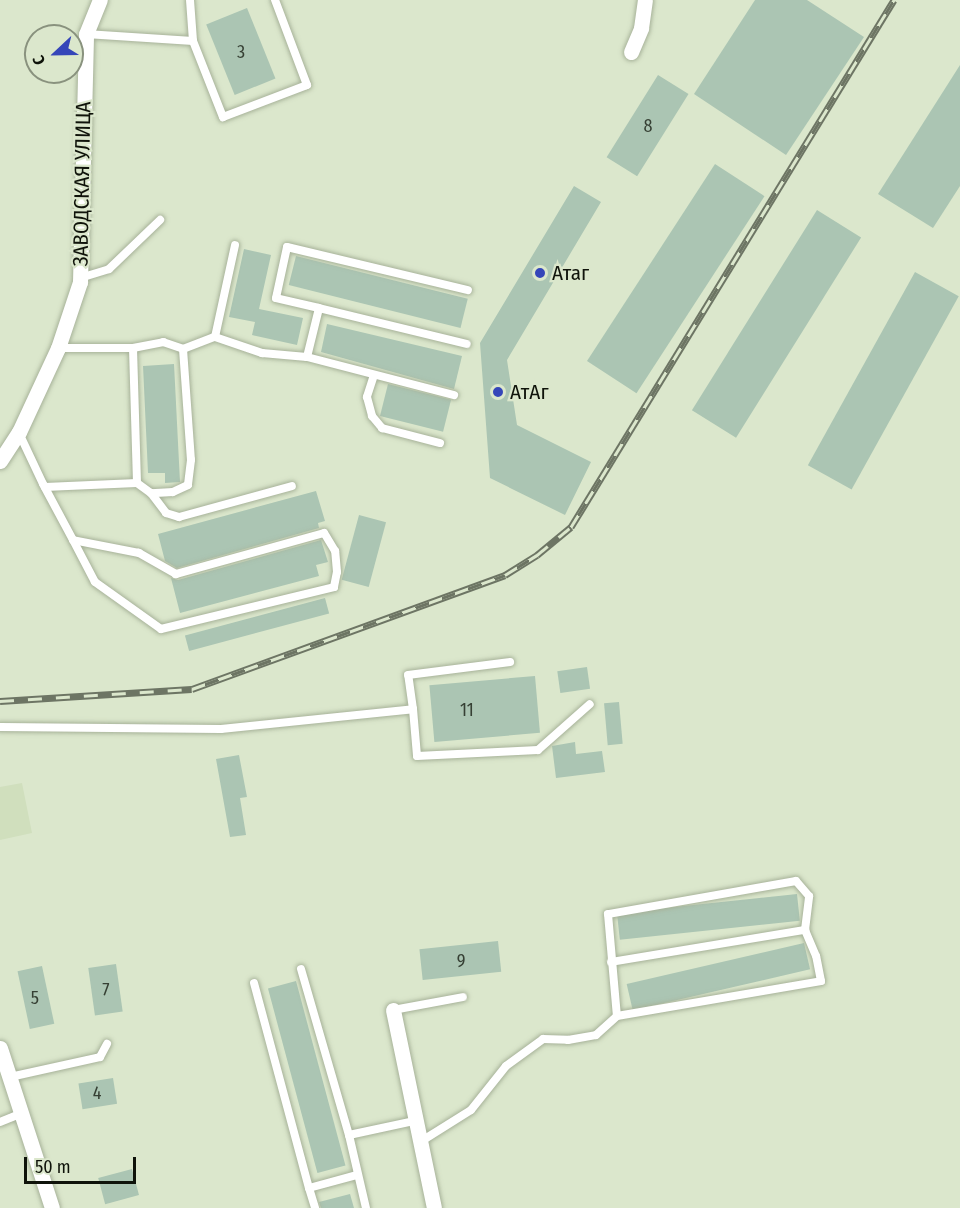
<!DOCTYPE html>
<meta charset="utf-8">
<style>
body{margin:0}
#map{position:relative;width:960px;height:1208px;overflow:hidden;background:#dbe7cc;font-family:"Fira Sans Condensed",sans-serif}
div>[style]{position:absolute}
.built>*{inset:0;background:#d0dfbd}
.building>*{inset:0;background:#abc5b3;transform-origin:0 0}
.roads{filter:drop-shadow(0 0 2px #a7b299) drop-shadow(0 0 2px #a7b299)}
.service>*{height:8px;margin:-4px;padding:0 4px;transform-origin:4px;border-radius:4px;background:#fff}
.minor>*{height:15px;margin:-7.5px;padding:0 7.5px;transform-origin:7.5px;border-radius:7.5px;background:#fff}
.rail>*{height:7px;margin-top:-3.5px;transform-origin:0;background:repeating-linear-gradient(90deg,#dbe7cc 0 14px,#6d7564 0 28px);box-sizing:border-box;border-block:2px solid #6d7564}
.dots>*{width:16px;height:16px;translate:-50% -50%;box-sizing:border-box;border:3px solid #dbe7cc;border-radius:50%}
span{translate:-50% -50%;white-space:nowrap;text-align:center;line-height:1.15;-webkit-text-stroke:4.5px #dbe7cc;paint-order:stroke}
.number-label{font-size:18px;color:#364034}
.number-label span{-webkit-text-stroke-width:0}
.street-label{font-size:21px;color:#0f130a}
.poi-label{font-size:21px;color:#0f130a}
.left{translate:0 -50%;text-align:left}
.north{position:absolute;left:24px;top:24px;width:60px;height:60px;box-sizing:border-box;background:#dbe7cc;border:2px solid #89927e;border-radius:50%;rotate:248deg;font-size:16px;font-weight:700;line-height:24px;text-align:center;color:#0f130a}
.north::after{content:'';display:block;margin:auto;width:21px;height:27px;background:#3546b9;clip-path:polygon(50% 0,100% 100%,50% 72%,0 100%)}
.scale{position:absolute;left:24px;top:1157px;width:112px;height:27px;box-sizing:border-box;border:3px solid #0f130a;border-top:0;padding-left:8px;font-size:18px;line-height:21px;white-space:nowrap;color:#0f130a;-webkit-text-stroke:4px #dbe7cc;paint-order:stroke}
</style>
<div id="map">
<div class="built">
<div style="clip-path:polygon(22px 783px,32px 833px,0 840px,0 787px)"></div>
</div>
<div class="building">
<div style="clip-path:polygon(755px 0,807px 0,864px 37px,786px 155px,694px 94px)"></div>
<div style="left:247px;top:8px;width:76px;height:44px;rotate:68deg"></div>
<div style="clip-path:polygon(960px 65px,960px 186px,933px 228px,878px 194px)"></div>
<div style="left:658px;top:75px;width:36px;height:97px;rotate:32deg"></div>
<div style="left:715px;top:164px;width:59px;height:235px;rotate:33deg"></div>
<div style="clip-path:polygon(574px 186px,601px 202px,507px 360px,517px 425px,591px 462px,565px 515px,490px 478px,480px 343px)"></div>
<div style="left:817px;top:210px;width:52px;height:236px;rotate:32deg"></div>
<div style="clip-path:polygon(244px 249px,271px 255px,259px 309px,303px 318px,297px 345px,252px 335px,255px 322px,229px 317px)"></div>
<div style="left:296px;top:256px;width:177px;height:30px;rotate:14deg"></div>
<div style="left:915px;top:272px;width:50px;height:221px;rotate:29deg"></div>
<div style="clip-path:polygon(327px 324px,462px 356px,454px 389px,321px 352px)"></div>
<div style="clip-path:polygon(174px 364px,180px 482px,165px 483px,165px 473px,148px 473px,143px 366px)"></div>
<div style="left:388px;top:384px;width:65px;height:33px;rotate:14deg"></div>
<div style="clip-path:polygon(316px 491px,325px 521px,318px 523px,319px 528px,177px 568px,165px 561px,158px 534px)"></div>
<div style="left:359px;top:515px;width:28px;height:67px;rotate:15deg"></div>
<div style="clip-path:polygon(321px 540px,328px 562px,316px 565px,319px 576px,180px 613px,171px 578px,178px 580px)"></div>
<div style="left:325px;top:598px;width:16px;height:145px;rotate:75deg"></div>
<div style="left:587px;top:667px;width:22px;height:30px;rotate:82deg"></div>
<div style="left:535px;top:676px;width:57px;height:106px;rotate:85deg"></div>
<div style="left:619px;top:702px;width:42px;height:15px;rotate:85deg"></div>
<div style="clip-path:polygon(575px 742px,576px 754px,602px 751px,605px 772px,556px 778px,552px 746px)"></div>
<div style="clip-path:polygon(239px 755px,247px 797px,240px 798px,246px 835px,230px 837px,216px 759px)"></div>
<div style="left:797px;top:894px;width:27px;height:181px;rotate:84deg"></div>
<div style="left:498px;top:941px;width:31px;height:79px;rotate:84deg"></div>
<div style="left:804px;top:943px;width:27px;height:182px;rotate:77deg"></div>
<div style="left:116px;top:964px;width:48px;height:28px;rotate:82deg"></div>
<div style="left:42px;top:966px;width:59px;height:25px;rotate:78deg"></div>
<div style="left:296px;top:981px;width:191px;height:29px;rotate:75deg"></div>
<div style="left:113px;top:1078px;width:26px;height:35px;rotate:81deg"></div>
<div style="left:132px;top:1169px;width:27px;height:35px;rotate:75deg"></div>
<div style="clip-path:polygon(350px 1194px,354px 1208px,321px 1208px,319px 1202px)"></div>
</div>
<div class="roads">
<div class="service">
<div style="left:190px;top:0;width:41px;rotate:85.8deg"></div>
<div style="left:193px;top:41px;width:82px;rotate:68.5deg"></div>
<div style="left:223px;top:117px;width:90px;rotate:-20.9deg"></div>
<div style="left:307px;top:85px;width:91px;rotate:-110.6deg"></div>
<div style="left:86px;top:34px;width:107px;rotate:3.7deg"></div>
<div style="left:80px;top:278px;width:30px;rotate:-17deg"></div>
<div style="left:109px;top:269px;width:71px;rotate:-43.9deg"></div>
<div style="left:319px;top:308px;width:152px;rotate:13.7deg"></div>
<div style="left:215px;top:337px;width:94px;rotate:-77.7deg"></div>
<div style="left:58px;top:348px;width:75px"></div>
<div style="left:183px;top:349px;width:34px;rotate:-21deg"></div>
<div style="left:215px;top:337px;width:50px;rotate:18.8deg"></div>
<div style="left:262px;top:353px;width:45px;rotate:5.1deg"></div>
<div style="left:307px;top:357px;width:50px;rotate:-76.2deg"></div>
<div style="left:319px;top:308px;width:44px;rotate:-166.9deg"></div>
<div style="left:276px;top:298px;width:52px;rotate:-77.8deg"></div>
<div style="left:287px;top:247px;width:186px;rotate:13.4deg"></div>
<div style="left:307px;top:357px;width:152px;rotate:14.5deg"></div>
<div style="left:374px;top:375px;width:23px;rotate:108deg"></div>
<div style="left:367px;top:397px;width:20px;rotate:75deg"></div>
<div style="left:372px;top:416px;width:16px;rotate:50deg"></div>
<div style="left:382px;top:428px;width:60px;rotate:14.5deg"></div>
<div style="left:19px;top:433px;width:56px;rotate:64.8deg"></div>
<div style="left:43px;top:484px;width:64px;rotate:61.8deg"></div>
<div style="left:73px;top:540px;width:47px;rotate:62.4deg"></div>
<div style="left:95px;top:582px;width:81px;rotate:35.5deg"></div>
<div style="left:161px;top:629px;width:178px;rotate:-13.6deg"></div>
<div style="left:334px;top:587px;width:15px;rotate:-79deg"></div>
<div style="left:337px;top:572px;width:21px;rotate:-95deg"></div>
<div style="left:335px;top:551px;width:21px;rotate:-121deg"></div>
<div style="left:324px;top:533px;width:154px;rotate:164.5deg"></div>
<div style="left:176px;top:574px;width:43px;rotate:-150.4deg"></div>
<div style="left:139px;top:553px;width:67px;rotate:-168.9deg"></div>
<div style="left:137px;top:483px;width:135px;rotate:-91.7deg"></div>
<div style="left:133px;top:348px;width:31px;rotate:-11deg"></div>
<div style="left:163px;top:342px;width:21px;rotate:19deg"></div>
<div style="left:183px;top:349px;width:111px;rotate:85.9deg"></div>
<div style="left:191px;top:460px;width:25px;rotate:97deg"></div>
<div style="left:188px;top:485px;width:17px;rotate:155deg"></div>
<div style="left:173px;top:492px;width:22px;rotate:177deg"></div>
<div style="left:45px;top:487px;width:92px;rotate:-2.5deg"></div>
<div style="left:137px;top:483px;width:17px;rotate:36deg"></div>
<div style="left:151px;top:493px;width:25px;rotate:53deg"></div>
<div style="left:166px;top:513px;width:14px;rotate:17deg"></div>
<div style="left:179px;top:517px;width:117px;rotate:-15.3deg"></div>
<div style="left:413px;top:709px;width:47px;rotate:85.1deg"></div>
<div style="left:417px;top:756px;width:121px;rotate:-2.8deg"></div>
<div style="left:538px;top:750px;width:69px;rotate:-41.5deg"></div>
<div style="left:0;top:727px;width:221px;rotate:0.5deg"></div>
<div style="left:221px;top:729px;width:193px;rotate:-5.9deg"></div>
<div style="left:413px;top:709px;width:34px;rotate:-98deg"></div>
<div style="left:408px;top:675px;width:103px;rotate:-7.3deg"></div>
<div style="left:611px;top:962px;width:197px;rotate:-9.4deg"></div>
<div style="left:301px;top:969px;width:173px;rotate:73.9deg"></div>
<div style="left:349px;top:1135px;width:75px;rotate:76.9deg"></div>
<div style="left:254px;top:983px;width:212px;rotate:75deg"></div>
<div style="left:309px;top:1188px;width:50px;rotate:-15.2deg"></div>
<div style="left:393px;top:1010px;width:71px;rotate:-10.5deg"></div>
<div style="left:10px;top:1077px;width:92px;rotate:-12.5deg"></div>
<div style="left:100px;top:1057px;width:15px;rotate:-62deg"></div>
<div style="left:0;top:1122px;width:22px;rotate:-22deg"></div>
<div style="left:349px;top:1135px;width:66px;rotate:-12.2deg"></div>
<div style="left:420px;top:1142px;width:60px;rotate:-32.1deg"></div>
<div style="left:471px;top:1110px;width:56px;rotate:-51.5deg"></div>
<div style="left:506px;top:1066px;width:46px;rotate:-36.1deg"></div>
<div style="left:543px;top:1039px;width:25px;rotate:2deg"></div>
<div style="left:568px;top:1040px;width:28px;rotate:-10deg"></div>
<div style="left:596px;top:1035px;width:28px;rotate:-42deg"></div>
<div style="left:617px;top:1016px;width:207px;rotate:-9.7deg"></div>
<div style="left:821px;top:981px;width:25px;rotate:-101deg"></div>
<div style="left:816px;top:956px;width:28px;rotate:-113deg"></div>
<div style="left:805px;top:930px;width:34px;rotate:-83deg"></div>
<div style="left:809px;top:896px;width:20px;rotate:-131deg"></div>
<div style="left:796px;top:881px;width:191px;rotate:170deg"></div>
<div style="left:608px;top:914px;width:102px;rotate:85deg"></div>
<div style="left:309px;top:1188px;width:21px;rotate:73deg"></div>
</div>
<div class="minor">
<div style="left:631px;top:52px;width:26px;rotate:-67deg"></div>
<div style="left:641px;top:28px;width:28px;rotate:-82deg"></div>
<div style="left:0;top:461px;width:35px;rotate:-57deg"></div>
<div style="left:19px;top:432px;width:93px;rotate:-65.1deg"></div>
<div style="left:58px;top:348px;width:70px;rotate:-71.6deg"></div>
<div style="left:80px;top:282px;width:248px;rotate:-88.6deg"></div>
<div style="left:86px;top:34px;width:37px;rotate:-68deg"></div>
<div style="left:393px;top:1010px;width:202px;rotate:78.3deg"></div>
<div style="left:0;top:1048px;width:168px;rotate:72deg"></div>
</div>
</div>
<div class="rail">
<div style="left:0;top:701px;width:192px;rotate:-3.6deg"></div>
<div style="left:192px;top:689px;width:333px;rotate:-20deg"></div>
<div style="left:505px;top:575px;width:38px;rotate:-32deg"></div>
<div style="left:537px;top:555px;width:44px;rotate:-39.5deg"></div>
<div style="left:571px;top:527px;width:618px;rotate:-58.5deg"></div>
</div>
<div class="dots">
<div style="left:540px;top:273px;background:#3546b9"></div>
<div style="left:498px;top:392px;background:#3546b9"></div>
</div>
<div class="number-label">
<span style="left:241px;top:52px">3</span>
<span style="left:648px;top:126px">8</span>
<span style="left:467px;top:710px">11</span>
<span style="left:461px;top:961px">9</span>
<span style="left:106px;top:990px">7</span>
<span style="left:35px;top:998px">5</span>
<span style="left:97px;top:1093px">4</span>
</div>
<div class="street-label">
<span style="left:82px;top:184px;rotate:-89deg">ЗАВОДСКАЯ УЛИЦА</span>
</div>
<div class="poi-label">
<span class="left" style="left:552px;top:273px">Атаг</span>
<span class="left" style="left:510px;top:392px">АтАг</span>
</div>
<div class="north">С</div>
<div class="scale">50 m</div>
</div>
